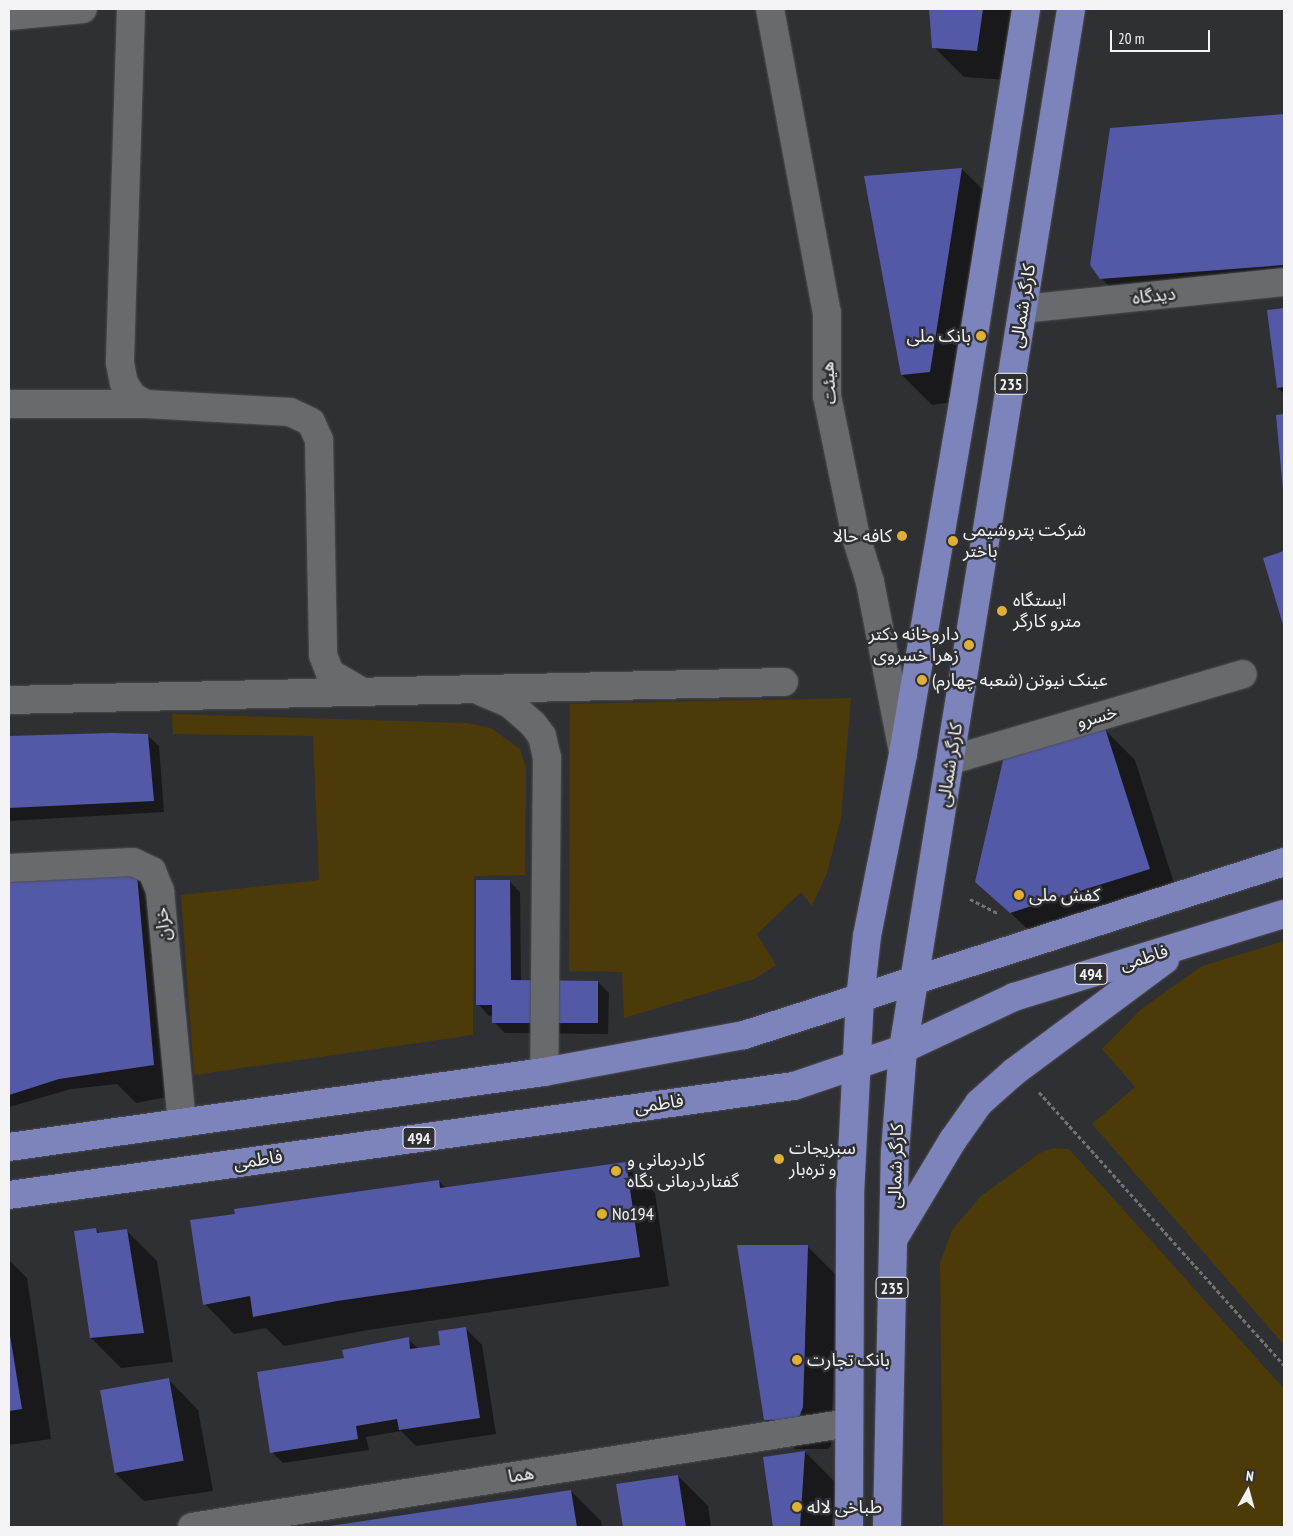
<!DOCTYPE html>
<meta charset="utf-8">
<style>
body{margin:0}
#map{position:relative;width:1293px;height:1536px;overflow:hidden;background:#2f3033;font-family:"PT Sans Narrow","Noto Sans Arabic",sans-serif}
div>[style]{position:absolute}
.green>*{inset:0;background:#4c3a09}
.shadow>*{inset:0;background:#0007}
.building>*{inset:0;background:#5359a6;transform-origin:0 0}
.path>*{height:3px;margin-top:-1.5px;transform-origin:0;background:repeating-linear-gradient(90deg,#737376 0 4px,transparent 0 6.5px)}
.roads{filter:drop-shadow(0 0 1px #4c4d50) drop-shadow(0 0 1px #4c4d50)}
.minor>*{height:28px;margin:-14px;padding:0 14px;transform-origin:14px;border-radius:14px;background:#696a6e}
.major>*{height:28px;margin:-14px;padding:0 14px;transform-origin:14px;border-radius:14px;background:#7d83bb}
.dots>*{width:14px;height:14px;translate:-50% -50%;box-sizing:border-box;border:2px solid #2f3033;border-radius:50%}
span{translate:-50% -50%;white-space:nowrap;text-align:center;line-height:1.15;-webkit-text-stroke:5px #2f3033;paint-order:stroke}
.shield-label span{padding:1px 4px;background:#2f3033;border:1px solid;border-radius:4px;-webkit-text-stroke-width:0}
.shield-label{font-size:16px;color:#f4f4f7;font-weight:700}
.street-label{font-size:18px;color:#f4f4f7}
.poi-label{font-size:18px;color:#f4f4f7}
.right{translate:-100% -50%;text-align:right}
.left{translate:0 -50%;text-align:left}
.frame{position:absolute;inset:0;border:10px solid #f4f4f7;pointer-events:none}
.north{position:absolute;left:1223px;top:1466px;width:50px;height:50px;-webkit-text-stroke:4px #2f3033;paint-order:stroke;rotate:7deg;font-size:14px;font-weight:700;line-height:20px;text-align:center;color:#f4f4f7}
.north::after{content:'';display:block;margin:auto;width:18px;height:22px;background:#f4f4f7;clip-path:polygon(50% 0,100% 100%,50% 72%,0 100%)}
.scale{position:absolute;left:1110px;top:30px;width:100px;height:22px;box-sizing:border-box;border:2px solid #f4f4f7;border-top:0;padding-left:6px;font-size:15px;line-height:18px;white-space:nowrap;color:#f4f4f7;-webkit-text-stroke:4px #2f3033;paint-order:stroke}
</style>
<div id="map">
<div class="green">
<div style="clip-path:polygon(851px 698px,841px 818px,827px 873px,812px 906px,801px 892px,757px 934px,776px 965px,754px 979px,624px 1018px,622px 972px,569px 971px,570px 704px)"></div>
<div style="clip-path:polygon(172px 714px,466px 723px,491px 728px,520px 749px,526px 767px,525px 875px,474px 876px,473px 1035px,194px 1075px,181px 895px,319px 880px,313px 736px,173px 734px)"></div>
<div style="clip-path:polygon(1284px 941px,1284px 1345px,1092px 1124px,1135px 1087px,1102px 1049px,1140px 1010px,1202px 966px)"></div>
<div style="clip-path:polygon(1056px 1148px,1069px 1149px,1284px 1389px,1284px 1527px,943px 1527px,940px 1263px,952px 1230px,981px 1196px,1043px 1151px)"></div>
</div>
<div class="shadow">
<div style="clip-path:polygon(931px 9px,1016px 9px,1007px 80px,964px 77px,934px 47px)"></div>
<div style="clip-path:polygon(1284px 115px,1284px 282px,1118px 295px,1101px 278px,1111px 129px)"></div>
<div style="clip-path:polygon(962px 169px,992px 199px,960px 401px,932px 405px,902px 375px,866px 177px)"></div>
<div style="clip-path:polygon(1284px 309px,1284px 394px,1278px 388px,1268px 311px)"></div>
<div style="clip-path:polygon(1284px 415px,1284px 490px,1277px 416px)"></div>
<div style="clip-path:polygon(1284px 553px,1284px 626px,1265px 558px)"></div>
<div style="clip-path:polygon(1105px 730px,1135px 760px,1179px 899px,1041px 942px,977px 881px)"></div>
<div style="clip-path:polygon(147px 735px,159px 746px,164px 812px,9px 821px,9px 737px)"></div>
<div style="clip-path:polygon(136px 876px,147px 887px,155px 991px,176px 1011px,183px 1094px,136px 1103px,117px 1084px,71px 1089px,9px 1107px,9px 883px)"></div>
<div style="clip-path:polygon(509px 881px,520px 892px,521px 982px,598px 982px,609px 993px,608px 1034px,505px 1033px,494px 1022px,494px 1015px,489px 1016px,478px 1004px)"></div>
<div style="clip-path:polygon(625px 1164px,655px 1193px,669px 1286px,368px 1330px,284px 1346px,266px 1328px,234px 1334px,205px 1304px,439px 1181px,446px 1188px)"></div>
<div style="clip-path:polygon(96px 1229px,100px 1234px,127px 1231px,157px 1261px,173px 1362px,121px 1368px,91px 1338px)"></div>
<div style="clip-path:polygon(807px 1246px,837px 1276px,831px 1446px,828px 1449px,795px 1449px,765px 1419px)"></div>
<div style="clip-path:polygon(9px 1260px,27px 1278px,51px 1439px,9px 1445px)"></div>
<div style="clip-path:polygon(465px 1328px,482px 1345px,496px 1434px,416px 1446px,401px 1431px,366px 1437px,369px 1450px,283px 1463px,272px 1452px,345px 1359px,408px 1339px,419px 1349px,442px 1346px)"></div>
<div style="clip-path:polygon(169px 1380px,198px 1410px,213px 1491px,144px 1501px,114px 1472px)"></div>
<div style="clip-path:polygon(805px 1452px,835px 1482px,832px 1527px,775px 1527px,764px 1458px)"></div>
<div style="clip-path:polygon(678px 1476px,708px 1506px,711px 1527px,624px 1527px,618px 1485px)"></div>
<div style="clip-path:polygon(571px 1491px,601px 1521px,602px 1527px,331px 1527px)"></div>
</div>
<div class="building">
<div style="clip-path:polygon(929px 9px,983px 9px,977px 51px,932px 48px)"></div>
<div style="clip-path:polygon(1284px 114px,1284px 265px,1100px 279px,1090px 265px,1110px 128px)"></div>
<div style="clip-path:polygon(962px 168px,930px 372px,901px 375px,864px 176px)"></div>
<div style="clip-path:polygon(1284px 308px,1284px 387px,1277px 388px,1267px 310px)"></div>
<div style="clip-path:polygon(1284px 414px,1284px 490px,1283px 490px,1276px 415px)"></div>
<div style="clip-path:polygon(1284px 551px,1284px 628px,1263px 558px)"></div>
<div style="clip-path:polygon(1105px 728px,1150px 869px,1010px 913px,975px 882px,1004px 756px)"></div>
<div style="clip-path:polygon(111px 733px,148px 734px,154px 801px,9px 808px,9px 736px)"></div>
<div style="clip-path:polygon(137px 875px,154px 1065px,59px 1079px,9px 1095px,9px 882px)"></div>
<div style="clip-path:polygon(476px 880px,510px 880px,511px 980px,598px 981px,598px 1023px,492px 1023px,492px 1005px,476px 1005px)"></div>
<div style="clip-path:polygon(626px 1162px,640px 1257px,337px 1301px,253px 1317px,250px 1296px,203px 1305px,190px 1220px,235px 1214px,234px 1209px,439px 1180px,440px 1188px)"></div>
<div style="clip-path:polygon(96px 1228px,97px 1233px,127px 1229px,144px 1333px,90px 1338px,74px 1231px)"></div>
<div style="clip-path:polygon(737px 1245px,808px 1245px,803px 1407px,798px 1420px,764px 1420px)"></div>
<div style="clip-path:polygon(466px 1327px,480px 1418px,399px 1430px,397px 1419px,356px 1426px,358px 1439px,270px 1453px,257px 1372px,344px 1358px,342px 1350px,409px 1337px,410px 1349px,440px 1345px,438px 1331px)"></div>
<div style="clip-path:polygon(9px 1329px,22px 1409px,9px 1411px)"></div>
<div style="left:169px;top:1378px;width:84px;height:70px;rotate:80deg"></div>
<div style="clip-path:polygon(805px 1451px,800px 1527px,773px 1527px,763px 1457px)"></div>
<div style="clip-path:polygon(678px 1475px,686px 1527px,623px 1527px,616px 1484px)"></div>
<div style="clip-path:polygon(571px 1490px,577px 1527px,330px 1527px,330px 1526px)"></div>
</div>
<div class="path">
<div style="left:970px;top:899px;width:31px;rotate:27deg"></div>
<div style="left:1039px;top:1092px;width:367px;rotate:48.1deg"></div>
</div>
<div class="roads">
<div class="minor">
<div style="left:131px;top:9px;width:354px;rotate:91.8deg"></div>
<div style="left:120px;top:363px;width:20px;rotate:79deg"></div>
<div style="left:124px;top:383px;width:15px;rotate:58deg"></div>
<div style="left:132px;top:396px;width:16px;rotate:30deg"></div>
<div style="left:146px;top:404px;width:144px;rotate:3.2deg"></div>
<div style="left:290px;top:412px;width:23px;rotate:25deg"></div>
<div style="left:311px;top:422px;width:20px;rotate:66deg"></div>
<div style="left:319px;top:440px;width:215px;rotate:88.9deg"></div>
<div style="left:323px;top:655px;width:19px;rotate:69deg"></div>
<div style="left:330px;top:673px;width:36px;rotate:30deg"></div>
<div style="left:770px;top:9px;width:309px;rotate:79.4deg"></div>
<div style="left:827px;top:313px;width:83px;rotate:90deg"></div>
<div style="left:827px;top:396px;width:144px;rotate:78.4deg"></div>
<div style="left:856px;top:537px;width:47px;rotate:72.7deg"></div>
<div style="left:870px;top:582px;width:172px;rotate:79deg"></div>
<div style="left:9px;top:16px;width:74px;rotate:-5.4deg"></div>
<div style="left:1023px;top:309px;width:262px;rotate:-5.9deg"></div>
<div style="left:9px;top:404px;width:137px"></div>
<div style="left:480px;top:691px;width:33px;rotate:23deg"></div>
<div style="left:510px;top:704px;width:30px;rotate:41deg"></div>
<div style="left:533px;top:724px;width:15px;rotate:53deg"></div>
<div style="left:542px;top:736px;width:23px;rotate:77deg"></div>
<div style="left:547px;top:758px;width:314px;rotate:90.5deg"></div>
<div style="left:9px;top:700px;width:775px;rotate:-1.33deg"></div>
<div style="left:951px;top:760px;width:304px;rotate:-16.4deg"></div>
<div style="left:9px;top:868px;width:124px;rotate:-2.8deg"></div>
<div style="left:133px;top:862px;width:21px;rotate:25deg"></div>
<div style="left:152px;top:871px;width:22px;rotate:68deg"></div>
<div style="left:160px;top:891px;width:233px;rotate:84.6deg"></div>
<div style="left:192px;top:1527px;width:665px;rotate:-9deg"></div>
</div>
<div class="major">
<div style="left:9px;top:1147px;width:540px;rotate:-7.98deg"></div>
<div style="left:544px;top:1072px;width:203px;rotate:-10.5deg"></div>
<div style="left:744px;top:1035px;width:567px;rotate:-17.76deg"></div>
<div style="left:9px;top:1195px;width:793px;rotate:-7.91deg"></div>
<div style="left:794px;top:1086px;width:115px;rotate:-18.7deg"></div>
<div style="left:903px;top:1049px;width:123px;rotate:-25.1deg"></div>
<div style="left:1014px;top:997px;width:282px;rotate:-17.1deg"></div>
<div style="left:894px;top:1238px;width:114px;rotate:-59deg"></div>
<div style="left:953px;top:1140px;width:45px;rotate:-54.9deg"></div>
<div style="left:979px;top:1103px;width:47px;rotate:-41.5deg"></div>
<div style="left:1014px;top:1072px;width:188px;rotate:-36.6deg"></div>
<div style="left:849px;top:1527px;width:332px;rotate:-89.8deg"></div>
<div style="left:850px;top:1195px;width:196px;rotate:-87.1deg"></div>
<div style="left:860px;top:999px;width:63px;rotate:-83.7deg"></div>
<div style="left:867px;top:936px;width:186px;rotate:-78.8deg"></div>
<div style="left:903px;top:754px;width:356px;rotate:-80.3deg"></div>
<div style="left:963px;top:403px;width:399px;rotate:-80.9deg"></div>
<div style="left:887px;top:1527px;width:375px;rotate:-88.8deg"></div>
<div style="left:895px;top:1152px;width:103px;rotate:-85.6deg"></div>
<div style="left:903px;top:1049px;width:1053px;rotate:-80.82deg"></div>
</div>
</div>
<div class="dots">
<div style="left:981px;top:336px;background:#e0b034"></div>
<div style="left:902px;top:536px;background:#e0b034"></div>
<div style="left:953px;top:541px;background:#e0b034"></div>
<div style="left:1002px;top:611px;background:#e0b034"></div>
<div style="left:969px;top:645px;background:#e0b034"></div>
<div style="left:922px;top:680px;background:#e0b034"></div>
<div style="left:1019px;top:895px;background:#e0b034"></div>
<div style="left:779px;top:1159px;background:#e0b034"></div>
<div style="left:616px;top:1171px;background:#e0b034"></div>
<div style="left:602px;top:1214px;background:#e0b034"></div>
<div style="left:797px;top:1360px;background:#e0b034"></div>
<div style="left:797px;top:1507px;background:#e0b034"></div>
</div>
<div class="shield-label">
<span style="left:1011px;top:384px">235</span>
<span style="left:1091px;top:974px">494</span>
<span style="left:419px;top:1138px">494</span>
<span style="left:892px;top:1288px">235</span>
</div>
<div class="street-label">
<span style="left:1154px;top:296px;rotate:-6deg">دیدگاه</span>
<span style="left:1023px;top:306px;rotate:-81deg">کارگر شمالی</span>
<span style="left:829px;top:383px;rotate:-94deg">هیئت</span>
<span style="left:1097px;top:717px;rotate:-16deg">خسرو</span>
<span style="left:950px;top:765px;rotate:-81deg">کارگر شمالی</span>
<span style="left:163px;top:924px;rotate:-96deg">خزان</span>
<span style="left:1144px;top:958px;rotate:-17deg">فاطمی</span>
<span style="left:659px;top:1104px;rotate:-8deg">فاطمی</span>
<span style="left:258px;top:1160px;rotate:-8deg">فاطمی</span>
<span style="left:896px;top:1166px;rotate:-88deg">کارگر شمالی</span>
<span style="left:521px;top:1475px;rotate:-9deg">هما</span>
</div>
<div class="poi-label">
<span class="right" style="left:971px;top:336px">بانک ملی</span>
<span class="left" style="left:963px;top:541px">شرکت پتروشیمی<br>باختر</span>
<span class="right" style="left:892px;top:536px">کافه حالا</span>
<span class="left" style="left:1013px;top:611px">ایستگاه<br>مترو کارگر</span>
<span class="right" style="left:959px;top:645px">داروخانه دکتر<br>زهرا خسروی</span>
<span class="left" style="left:932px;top:680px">عینک نیوتن (شعبه چهارم)</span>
<span class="left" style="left:1029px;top:895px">کفش ملی</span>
<span class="left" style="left:789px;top:1159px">سبزیجات<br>و تره‌بار</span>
<span class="left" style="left:627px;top:1171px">کاردرمانی و<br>گفتاردرمانی نگاه</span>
<span class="left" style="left:612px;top:1214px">No194</span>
<span class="left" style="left:807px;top:1360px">بانک تجارت</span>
<span class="left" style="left:807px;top:1507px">طباخی لاله</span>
</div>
<div class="frame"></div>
<div class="north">N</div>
<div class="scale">20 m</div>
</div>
